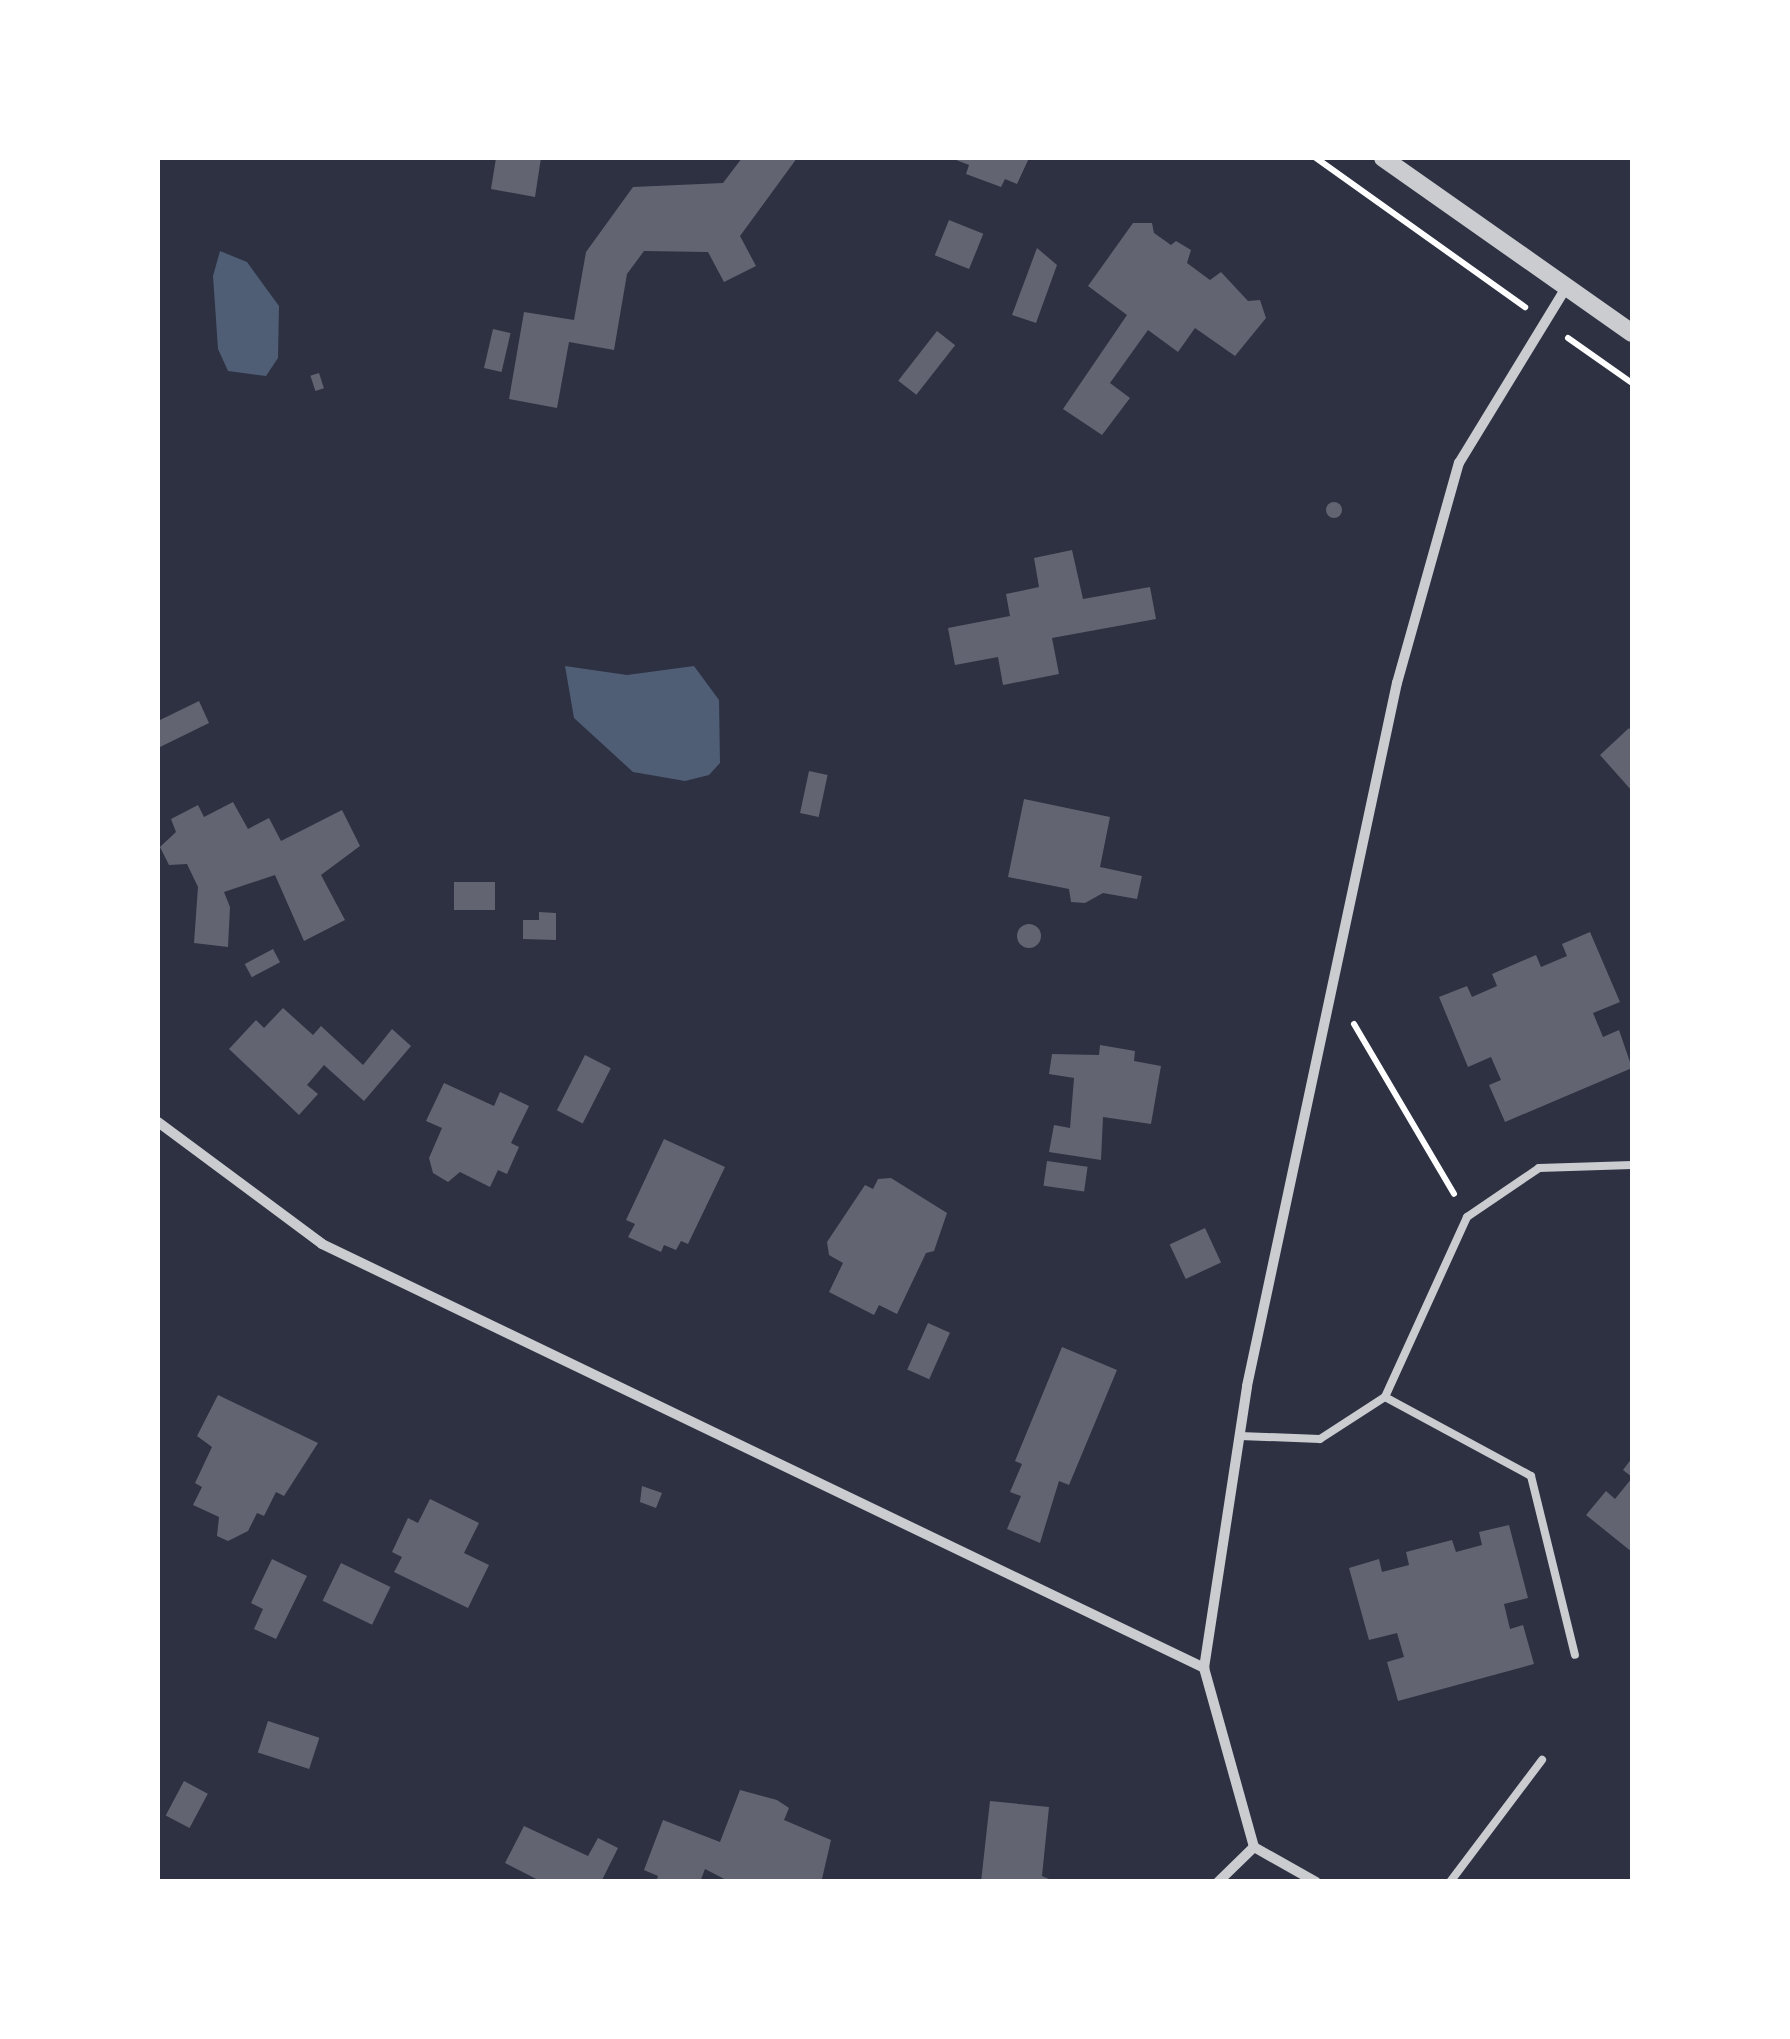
<!DOCTYPE html>
<style>
body{margin:0}
#map{position:relative;width:1790px;height:2039px;overflow:hidden;background:#2d3142;font-family:"DejaVu Sans",sans-serif}
div>[style]{position:absolute}
.water>*{inset:0;background:#4f5d75}
.building>*{inset:0;background:#626471;transform-origin:0 0}
.round{border-radius:50%}
.path>*{height:6px;margin:-3px;padding:0 3px;transform-origin:3px;border-radius:3px;background:#fff}
.service>*{height:8px;margin:-4px;padding:0 4px;transform-origin:4px;border-radius:4px;background:#caccd0}
.minor>*{height:10px;margin:-5px;padding:0 5px;transform-origin:5px;border-radius:5px;background:#caccd0}
.tertiary>*{height:18px;margin:-9px;padding:0 9px;transform-origin:9px;border-radius:9px;background:#caccd0}
span{translate:-50% -50%;white-space:nowrap;text-align:center;line-height:1.15;-webkit-text-stroke:9px #fff;paint-order:stroke}
.frame{position:absolute;inset:0;border:160px solid #fff;pointer-events:none}
</style>
<div id="map">
<div class="water">
<div style="clip-path:polygon(220px 251px,247px 262px,279px 306px,278px 358px,266px 376px,228px 371px,218px 349px,213px 276px)"></div>
<div style="clip-path:polygon(565px 666px,627px 675px,694px 666px,719px 700px,720px 763px,709px 775px,685px 781px,633px 772px,574px 718px)"></div>
</div>
<div class="building">
<div style="clip-path:polygon(496px 158px,541px 158px,535px 197px,491px 189px)"></div>
<div style="clip-path:polygon(742px 158px,797px 158px,740px 236px,756px 266px,724px 282px,708px 252px,644px 251px,627px 274px,614px 350px,569px 342px,557px 408px,509px 399px,524px 312px,574px 320px,586px 252px,633px 187px,723px 183px)"></div>
<div style="clip-path:polygon(951px 158px,1029px 158px,1017px 184px,1005px 179px,1001px 187px,966px 174px,969px 165px)"></div>
<div style="left:949px;top:220px;width:37px;height:38px;rotate:22deg"></div>
<div style="clip-path:polygon(1133px 223px,1152px 223px,1154px 233px,1171px 245px,1176px 241px,1191px 250px,1187px 263px,1210px 280px,1221px 272px,1248px 301px,1260px 300px,1266px 318px,1235px 356px,1195px 328px,1178px 352px,1148px 330px,1110px 383px,1130px 398px,1102px 435px,1063px 409px,1127px 315px,1088px 286px)"></div>
<div style="clip-path:polygon(1037px 248px,1057px 265px,1036px 323px,1012px 315px)"></div>
<div style="left:493px;top:329px;width:18px;height:40px;rotate:13deg"></div>
<div style="left:937px;top:331px;width:23px;height:63px;rotate:38deg"></div>
<div style="left:319px;top:373px;width:16px;height:9px;rotate:72deg"></div>
<div class="round" style="left:1326px;top:502px;width:16px;height:16px"></div>
<div style="clip-path:polygon(1072px 550px,1083px 599px,1150px 587px,1156px 619px,1052px 638px,1059px 674px,1003px 685px,998px 657px,955px 665px,948px 628px,1010px 616px,1006px 594px,1039px 587px,1034px 558px)"></div>
<div style="clip-path:polygon(199px 701px,209px 723px,158px 748px,158px 721px)"></div>
<div style="clip-path:polygon(1629px 728px,1632px 732px,1632px 791px,1600px 755px)"></div>
<div style="left:809px;top:771px;width:19px;height:43px;rotate:12deg"></div>
<div style="clip-path:polygon(1024px 799px,1110px 817px,1100px 867px,1142px 876px,1137px 899px,1103px 893px,1085px 903px,1071px 902px,1069px 889px,1008px 877px)"></div>
<div style="clip-path:polygon(233px 802px,248px 829px,269px 818px,281px 841px,342px 810px,360px 846px,321px 875px,345px 920px,304px 941px,275px 875px,224px 892px,230px 907px,228px 947px,194px 943px,198px 887px,187px 864px,169px 865px,160px 847px,176px 832px,171px 819px,198px 805px,204px 817px)"></div>
<div style="left:454px;top:882px;width:41px;height:28px"></div>
<div style="clip-path:polygon(539px 912px,556px 913px,556px 940px,523px 939px,523px 920px,539px 920px)"></div>
<div class="round" style="left:1017px;top:924px;width:24px;height:24px"></div>
<div style="clip-path:polygon(1590px 932px,1620px 1002px,1593px 1013px,1603px 1037px,1619px 1030px,1632px 1068px,1505px 1122px,1489px 1085px,1501px 1080px,1491px 1057px,1468px 1067px,1439px 997px,1467px 986px,1472px 997px,1497px 986px,1492px 974px,1536px 955px,1541px 967px,1567px 956px,1562px 944px)"></div>
<div style="left:273px;top:949px;width:15px;height:32px;rotate:62deg"></div>
<div style="clip-path:polygon(283px 1008px,313px 1035px,321px 1026px,363px 1065px,392px 1029px,411px 1046px,364px 1101px,324px 1065px,307px 1085px,318px 1094px,299px 1115px,229px 1049px,256px 1020px,264px 1028px)"></div>
<div style="clip-path:polygon(1100px 1045px,1135px 1051px,1134px 1061px,1161px 1066px,1151px 1124px,1103px 1117px,1101px 1160px,1049px 1152px,1054px 1125px,1070px 1128px,1074px 1078px,1049px 1074px,1052px 1054px,1099px 1055px)"></div>
<div style="left:585px;top:1055px;width:29px;height:62px;rotate:27deg"></div>
<div style="clip-path:polygon(444px 1083px,494px 1106px,500px 1092px,529px 1106px,511px 1143px,519px 1147px,507px 1174px,498px 1170px,490px 1187px,460px 1172px,448px 1182px,433px 1173px,429px 1158px,442px 1128px,426px 1121px)"></div>
<div style="clip-path:polygon(664px 1139px,725px 1167px,688px 1244px,681px 1241px,676px 1250px,664px 1245px,661px 1252px,628px 1237px,635px 1224px,626px 1220px)"></div>
<div style="left:1047px;top:1161px;width:41px;height:25px;rotate:8deg"></div>
<div style="clip-path:polygon(891px 1178px,947px 1213px,934px 1251px,926px 1253px,897px 1314px,879px 1305px,874px 1315px,829px 1292px,843px 1263px,829px 1255px,827px 1242px,865px 1185px,873px 1189px,878px 1179px)"></div>
<div style="left:1205px;top:1228px;width:38px;height:39px;rotate:65deg"></div>
<div style="left:928px;top:1323px;width:24px;height:51px;rotate:24deg"></div>
<div style="clip-path:polygon(1062px 1347px,1117px 1370px,1069px 1485px,1059px 1481px,1040px 1543px,1007px 1529px,1021px 1496px,1010px 1492px,1022px 1464px,1015px 1461px)"></div>
<div style="clip-path:polygon(218px 1395px,318px 1443px,284px 1496px,276px 1492px,264px 1516px,257px 1513px,248px 1531px,228px 1541px,217px 1536px,219px 1517px,193px 1505px,202px 1487px,195px 1483px,212px 1447px,197px 1436px)"></div>
<div style="clip-path:polygon(1632px 1458px,1632px 1477px,1623px 1470px)"></div>
<div style="clip-path:polygon(1632px 1478px,1632px 1552px,1586px 1515px,1606px 1491px,1615px 1499px)"></div>
<div style="clip-path:polygon(642px 1486px,662px 1493px,656px 1508px,640px 1502px)"></div>
<div style="clip-path:polygon(430px 1499px,479px 1523px,464px 1553px,489px 1565px,468px 1608px,394px 1572px,402px 1557px,392px 1552px,408px 1518px,418px 1523px)"></div>
<div style="clip-path:polygon(1509px 1525px,1528px 1598px,1504px 1604px,1510px 1629px,1523px 1625px,1534px 1664px,1398px 1701px,1387px 1662px,1404px 1657px,1397px 1633px,1369px 1640px,1349px 1568px,1379px 1559px,1382px 1572px,1409px 1565px,1406px 1552px,1452px 1540px,1456px 1552px,1482px 1545px,1479px 1532px)"></div>
<div style="clip-path:polygon(272px 1559px,307px 1576px,276px 1639px,254px 1629px,263px 1609px,251px 1603px)"></div>
<div style="left:341px;top:1563px;width:55px;height:42px;rotate:26deg"></div>
<div style="left:268px;top:1721px;width:54px;height:33px;rotate:18deg"></div>
<div style="left:184px;top:1781px;width:27px;height:39px;rotate:28deg"></div>
<div style="clip-path:polygon(740px 1790px,777px 1800px,789px 1808px,784px 1820px,831px 1840px,822px 1879px,730px 1882px,705px 1869px,700px 1882px,656px 1882px,658px 1876px,644px 1870px,663px 1820px,720px 1842px)"></div>
<div style="clip-path:polygon(990px 1801px,1049px 1807px,1042px 1876px,1056px 1882px,981px 1882px)"></div>
<div style="clip-path:polygon(524px 1826px,588px 1856px,598px 1838px,618px 1848px,601px 1882px,542px 1882px,505px 1863px)"></div>
</div>
<div class="path">
<div style="left:1316px;top:158px;width:257px;rotate:35.5deg"></div>
<div style="left:1568px;top:338px;width:78px;rotate:35.1deg"></div>
<div style="left:1354px;top:1024px;width:197px;rotate:59.5deg"></div>
</div>
<div class="service">
<div style="left:1385px;top:1397px;width:198px;rotate:-65.5deg"></div>
<div style="left:1467px;top:1217px;width:87px;rotate:-34.2deg"></div>
<div style="left:1539px;top:1168px;width:93px;rotate:-1.8deg"></div>
<div style="left:1240px;top:1436px;width:80px;rotate:2.1deg"></div>
<div style="left:1320px;top:1439px;width:77px;rotate:-32.9deg"></div>
<div style="left:1385px;top:1397px;width:166px;rotate:28.4deg"></div>
<div style="left:1531px;top:1476px;width:184px;rotate:76.2deg"></div>
<div style="left:1450px;top:1882px;width:153px;rotate:-53deg"></div>
</div>
<div class="minor">
<div style="left:158px;top:1122px;width:204px;rotate:36.6deg"></div>
<div style="left:322px;top:1244px;width:979px;rotate:25.67deg"></div>
<div style="left:1254px;top:1847px;width:71px;rotate:29.4deg"></div>
<div style="left:1218px;top:1882px;width:50px;rotate:-44.2deg"></div>
<div style="left:1254px;top:1847px;width:186px;rotate:-105.6deg"></div>
<div style="left:1204px;top:1668px;width:285px;rotate:-81.3deg"></div>
<div style="left:1247px;top:1386px;width:719px;rotate:-77.96deg"></div>
<div style="left:1397px;top:683px;width:229px;rotate:-74.3deg"></div>
<div style="left:1459px;top:463px;width:207px;rotate:-58.6deg"></div>
</div>
<div class="tertiary">
<div style="left:1383px;top:158px;width:304px;rotate:35.1deg"></div>
</div>
<div class="frame"></div>
</div>
